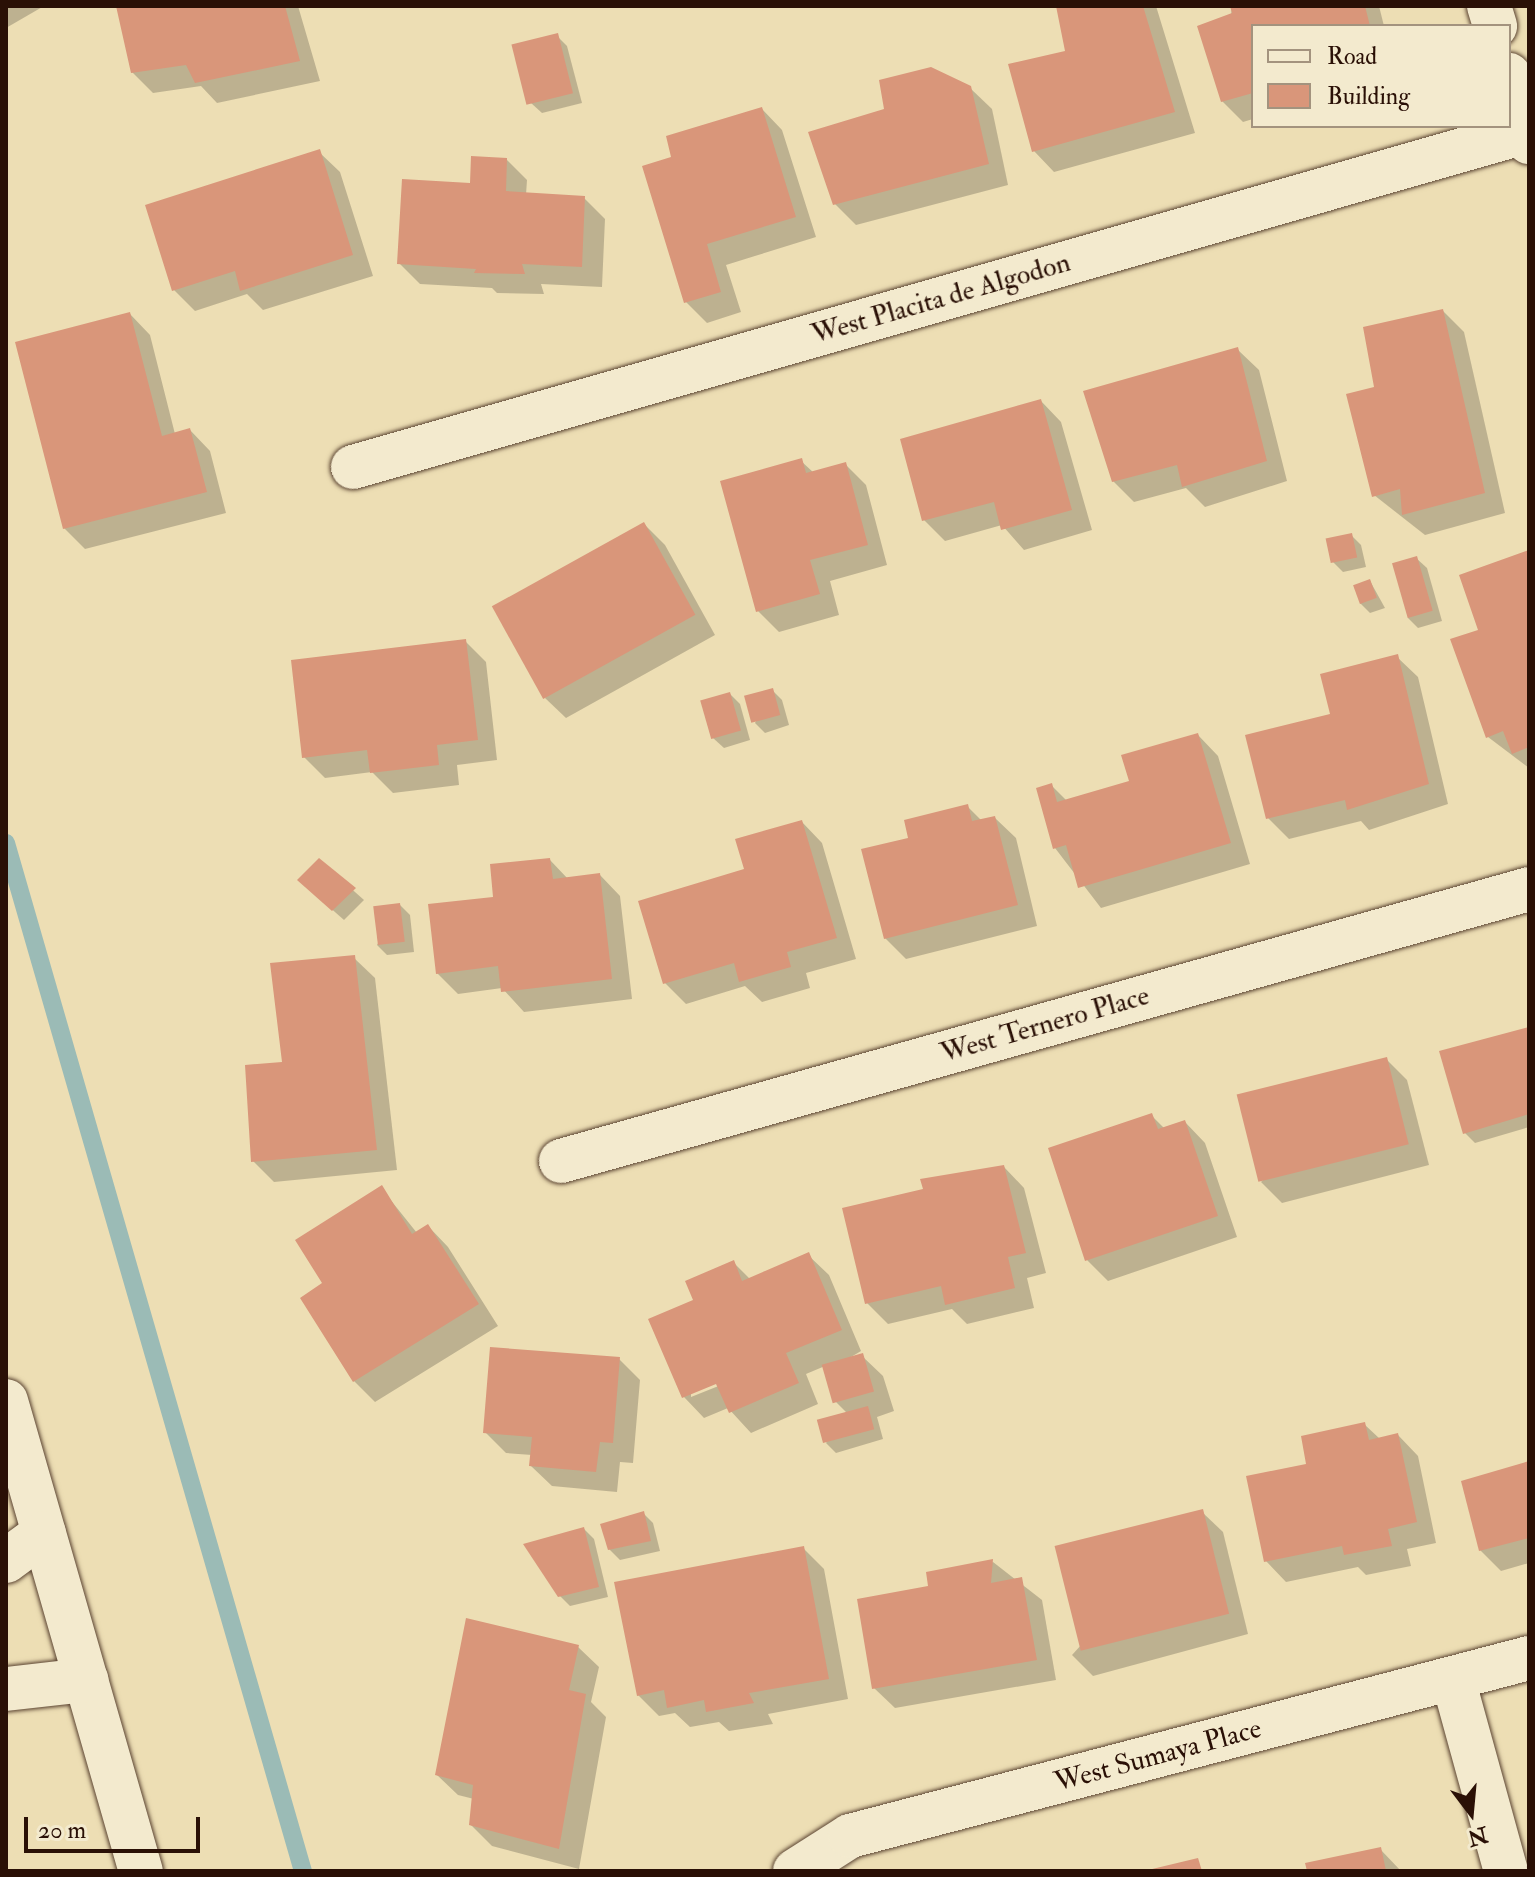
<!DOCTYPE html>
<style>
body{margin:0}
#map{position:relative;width:1535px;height:1877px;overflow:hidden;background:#eddeb4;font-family:"IM FELL Double Pica",serif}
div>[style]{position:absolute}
.shadow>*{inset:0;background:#0003}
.stream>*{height:18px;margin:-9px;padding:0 9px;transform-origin:9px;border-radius:9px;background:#9bbbb6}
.building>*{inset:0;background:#d9967a;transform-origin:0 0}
.roads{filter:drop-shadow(0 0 2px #5b4432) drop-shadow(0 0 2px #5b4432)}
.minor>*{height:44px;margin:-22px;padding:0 22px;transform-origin:22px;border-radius:22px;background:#f3eace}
span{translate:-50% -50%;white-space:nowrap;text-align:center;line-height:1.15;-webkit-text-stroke:6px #f3eace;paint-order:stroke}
.street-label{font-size:28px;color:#2a1006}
.frame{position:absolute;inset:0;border:8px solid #2a1006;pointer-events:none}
.legend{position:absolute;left:1251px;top:24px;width:260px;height:104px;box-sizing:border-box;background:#f3eace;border:2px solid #a3937e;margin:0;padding:10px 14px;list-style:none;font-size:24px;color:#2a1006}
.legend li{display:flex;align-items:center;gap:16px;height:40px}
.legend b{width:40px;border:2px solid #a3937e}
.north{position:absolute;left:1431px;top:1773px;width:80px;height:80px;-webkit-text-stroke:6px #f3eace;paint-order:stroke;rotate:164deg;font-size:22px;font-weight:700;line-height:32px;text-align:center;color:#2a1006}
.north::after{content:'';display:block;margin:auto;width:28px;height:36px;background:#2a1006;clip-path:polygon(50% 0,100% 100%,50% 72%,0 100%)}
.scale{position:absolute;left:24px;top:1817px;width:176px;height:36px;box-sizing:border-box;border:4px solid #2a1006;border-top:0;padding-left:10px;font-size:24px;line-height:28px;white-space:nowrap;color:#2a1006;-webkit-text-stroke:6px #f3eace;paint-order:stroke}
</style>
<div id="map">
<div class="shadow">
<div style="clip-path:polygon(6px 6px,44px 6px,6px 28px)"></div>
<div style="clip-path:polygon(118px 6px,298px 6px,320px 81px,217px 103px,201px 86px,153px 93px,132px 72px)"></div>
<div style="clip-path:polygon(1058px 6px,1156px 6px,1195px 133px,1054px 172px,1034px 151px,1067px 53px)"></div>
<div style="clip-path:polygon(1232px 6px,1379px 6px,1384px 26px,1253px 26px,1253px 119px,1243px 122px,1222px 101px)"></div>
<div style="clip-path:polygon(557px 36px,567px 46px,582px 103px,542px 113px,531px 103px)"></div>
<div style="clip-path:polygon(970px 88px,992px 109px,1008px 185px,856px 225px,835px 204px)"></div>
<div style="clip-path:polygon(762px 109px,782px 130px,816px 237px,726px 265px,741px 312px,707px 323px,686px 302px,674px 158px)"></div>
<div style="clip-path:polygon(319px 152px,340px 172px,373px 276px,263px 310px,247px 294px,195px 311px,174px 290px)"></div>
<div style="clip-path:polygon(506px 159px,527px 180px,526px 195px,584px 198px,605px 219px,602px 287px,541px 284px,544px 294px,497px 293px,492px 288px,420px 284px,399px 263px,472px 186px)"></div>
<div style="clip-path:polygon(1443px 311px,1464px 332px,1505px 513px,1425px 535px,1374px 495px,1376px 388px)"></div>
<div style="clip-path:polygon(130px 314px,150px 335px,175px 434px,190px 430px,210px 451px,226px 513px,85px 549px,64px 528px)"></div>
<div style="clip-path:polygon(1238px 350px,1259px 370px,1287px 481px,1205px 507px,1186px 488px,1134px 502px,1113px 481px)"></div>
<div style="clip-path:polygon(1041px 401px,1061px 422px,1092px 530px,1024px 550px,1002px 525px,945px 541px,924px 520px)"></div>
<div style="clip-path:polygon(801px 461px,814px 473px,845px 464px,866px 485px,887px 565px,830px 581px,839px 615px,779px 632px,758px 611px)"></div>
<div style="clip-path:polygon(644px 524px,665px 545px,715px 635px,566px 718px,545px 698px)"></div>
<div style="clip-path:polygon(1351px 535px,1361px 545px,1366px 567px,1343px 572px,1333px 562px)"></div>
<div style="clip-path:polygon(1529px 553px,1529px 768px,1488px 737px,1480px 631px)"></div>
<div style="clip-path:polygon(1416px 558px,1427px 568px,1442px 621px,1418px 628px,1408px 618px)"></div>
<div style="clip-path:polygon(1370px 581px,1385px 608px,1370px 613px,1360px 603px)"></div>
<div style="clip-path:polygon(465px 641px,486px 662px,497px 760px,457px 765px,459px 785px,393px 793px,372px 772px,325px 778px,304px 757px)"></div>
<div style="clip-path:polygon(1397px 657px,1418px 677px,1448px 804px,1369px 830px,1361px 821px,1289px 839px,1268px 818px,1332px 715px)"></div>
<div style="clip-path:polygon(772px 690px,782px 700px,789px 725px,765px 733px,755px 723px)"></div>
<div style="clip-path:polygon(730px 694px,740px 704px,750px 740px,724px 748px,713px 738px)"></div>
<div style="clip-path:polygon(1198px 735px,1218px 756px,1250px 864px,1101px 908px,1055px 848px,1051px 785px,1067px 801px,1131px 783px)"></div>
<div style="clip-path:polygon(967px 806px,982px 821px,995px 818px,1016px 838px,1037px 926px,906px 959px,885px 938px,910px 839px)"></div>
<div style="clip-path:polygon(802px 822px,822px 843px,856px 959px,806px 973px,810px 988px,762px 1002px,745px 986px,686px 1004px,665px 983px,746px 871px)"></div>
<div style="clip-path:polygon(319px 860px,364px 900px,344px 920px,310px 890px)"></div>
<div style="clip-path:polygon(550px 860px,568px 879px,600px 875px,620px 896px,632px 999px,524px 1012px,502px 988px,458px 994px,437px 973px,496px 898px)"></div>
<div style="clip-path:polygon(400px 905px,410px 915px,414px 952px,387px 955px,377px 945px)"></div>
<div style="clip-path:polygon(354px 958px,375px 978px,397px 1170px,274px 1182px,253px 1161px,284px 1064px)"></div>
<div style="clip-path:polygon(1529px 1029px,1529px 1127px,1475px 1143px,1465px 1133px)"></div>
<div style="clip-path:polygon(1386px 1059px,1407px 1080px,1429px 1165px,1282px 1203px,1261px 1182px)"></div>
<div style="clip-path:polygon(1152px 1116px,1165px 1129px,1185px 1122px,1205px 1143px,1237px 1237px,1108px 1281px,1087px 1260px)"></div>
<div style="clip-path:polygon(1004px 1167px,1024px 1188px,1046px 1273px,1027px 1278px,1034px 1308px,967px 1324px,952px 1309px,888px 1324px,867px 1303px,925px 1191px)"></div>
<div style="clip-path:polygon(381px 1188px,417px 1233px,428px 1226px,448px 1247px,498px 1326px,375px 1402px,354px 1381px,325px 1284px)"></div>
<div style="clip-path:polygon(evenodd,808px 1255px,829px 1275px,861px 1351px,846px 1360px,862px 1356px,883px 1376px,894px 1411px,877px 1417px,883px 1439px,836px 1453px,826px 1443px,847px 1413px,836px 1402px,825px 1366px,806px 1374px,818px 1404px,751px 1433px,728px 1408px,704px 1418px,684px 1397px,695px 1301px,733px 1262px,750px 1279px,808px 1255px,724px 1379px,726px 1383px,691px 1397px,691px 1393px,724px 1379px)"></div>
<div style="clip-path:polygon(619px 1359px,640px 1380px,633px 1463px,620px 1462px,617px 1492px,552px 1486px,531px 1466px,532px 1455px,506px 1453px,485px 1432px)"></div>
<div style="clip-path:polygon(1364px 1424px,1380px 1439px,1398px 1435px,1418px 1456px,1436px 1543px,1407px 1549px,1411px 1566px,1366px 1575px,1358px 1567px,1286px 1582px,1266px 1561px,1308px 1465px)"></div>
<div style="clip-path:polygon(1529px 1463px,1529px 1563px,1501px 1571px,1480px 1550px)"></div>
<div style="clip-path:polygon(1202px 1512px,1223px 1532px,1248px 1634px,1093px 1676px,1072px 1655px)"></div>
<div style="clip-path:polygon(643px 1513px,653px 1523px,660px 1551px,620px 1560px,609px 1549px)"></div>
<div style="clip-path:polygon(584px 1529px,594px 1539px,608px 1597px,570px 1606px,560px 1596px)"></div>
<div style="clip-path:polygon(803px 1548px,824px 1569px,848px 1699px,768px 1714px,773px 1724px,729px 1731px,719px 1722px,690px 1727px,675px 1713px,659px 1716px,638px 1695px)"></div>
<div style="clip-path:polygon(993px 1562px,1042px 1600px,1056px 1680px,895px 1708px,874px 1688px,930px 1588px)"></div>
<div style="clip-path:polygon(578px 1647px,599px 1667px,591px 1702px,606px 1717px,579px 1869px,492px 1846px,471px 1825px,474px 1799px,458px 1795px,437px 1775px)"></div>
<div style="clip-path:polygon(1380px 1849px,1401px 1871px,1309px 1871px)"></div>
</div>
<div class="stream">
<div style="left:6px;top:843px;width:1070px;rotate:73.89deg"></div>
</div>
<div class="building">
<div style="clip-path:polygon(116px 6px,285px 6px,300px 61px,195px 83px,186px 65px,131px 73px)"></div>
<div style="clip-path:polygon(1056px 6px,1143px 6px,1175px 112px,1032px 152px,1008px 64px,1065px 51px)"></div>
<div style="clip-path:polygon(1230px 6px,1365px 6px,1370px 26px,1253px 26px,1253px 93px,1221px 102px,1197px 26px,1232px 13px)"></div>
<div style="left:558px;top:33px;width:62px;height:48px;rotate:76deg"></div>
<div style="clip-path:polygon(931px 67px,971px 86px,989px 164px,833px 205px,808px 132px,884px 109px,879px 80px)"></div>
<div style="clip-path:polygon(762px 107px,796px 217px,707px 244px,721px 292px,684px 303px,642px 166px,671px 157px,666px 136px)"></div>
<div style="clip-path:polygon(320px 149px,353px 255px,240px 291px,235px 271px,172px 291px,145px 205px)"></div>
<div style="clip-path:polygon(471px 156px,507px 158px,506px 191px,585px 196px,582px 267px,522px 264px,525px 274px,474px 273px,476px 269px,397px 264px,402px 179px,470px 183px)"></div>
<div style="clip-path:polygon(1443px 309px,1485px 493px,1402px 515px,1400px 489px,1372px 497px,1346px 394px,1374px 387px,1363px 327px)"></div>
<div style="clip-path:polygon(130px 312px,162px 436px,190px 428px,207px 492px,63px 529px,15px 342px)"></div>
<div style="clip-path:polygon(1238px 347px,1267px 461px,1182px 487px,1177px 465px,1112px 482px,1083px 391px)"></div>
<div style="clip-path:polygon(1041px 399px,1072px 510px,1001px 530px,994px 502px,922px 521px,900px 439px)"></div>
<div style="clip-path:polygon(802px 458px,806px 473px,846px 462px,868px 545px,810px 560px,820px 594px,756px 612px,720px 481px)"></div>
<div style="left:644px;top:522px;width:106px;height:174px;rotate:61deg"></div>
<div style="left:1352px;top:533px;width:25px;height:27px;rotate:78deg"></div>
<div style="clip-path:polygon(1529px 550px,1529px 747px,1512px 754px,1503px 731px,1486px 738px,1450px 639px,1478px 630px,1459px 575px)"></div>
<div style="left:1417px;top:556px;width:57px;height:26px;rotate:74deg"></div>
<div style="left:1370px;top:579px;width:20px;height:18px;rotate:70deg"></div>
<div style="clip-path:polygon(466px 639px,478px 740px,437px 745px,439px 765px,370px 773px,367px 750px,302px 758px,291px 660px)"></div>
<div style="clip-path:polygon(1398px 654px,1429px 784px,1347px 810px,1345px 800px,1266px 819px,1245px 735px,1330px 714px,1320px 674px)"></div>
<div style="left:773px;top:688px;width:28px;height:30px;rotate:75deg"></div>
<div style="left:730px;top:692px;width:40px;height:31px;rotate:74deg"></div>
<div style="clip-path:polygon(1198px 733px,1231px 843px,1078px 888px,1066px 845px,1053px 849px,1036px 788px,1052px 783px,1057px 802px,1129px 781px,1121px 755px)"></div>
<div style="clip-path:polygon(968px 804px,972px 821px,995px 816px,1018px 905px,884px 939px,861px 849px,908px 838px,904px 820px)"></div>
<div style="clip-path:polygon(802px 820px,837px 938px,787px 952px,791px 967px,739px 982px,734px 963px,663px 984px,638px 901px,744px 869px,735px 839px)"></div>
<div style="clip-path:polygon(319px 858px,356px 888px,332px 911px,297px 880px)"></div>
<div style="clip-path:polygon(550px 858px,553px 879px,600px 873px,612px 979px,501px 992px,498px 966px,436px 974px,428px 904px,493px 897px,490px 864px)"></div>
<div style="left:400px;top:903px;width:39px;height:27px;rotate:83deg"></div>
<div style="clip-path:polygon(355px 955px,377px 1150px,251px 1162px,245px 1065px,282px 1062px,270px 963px)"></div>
<div style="clip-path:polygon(1529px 1027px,1529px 1114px,1463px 1134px,1439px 1051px)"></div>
<div style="left:1387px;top:1057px;width:90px;height:155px;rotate:76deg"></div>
<div style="clip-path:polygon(1152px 1113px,1158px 1129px,1185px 1120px,1218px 1216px,1085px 1261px,1048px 1148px)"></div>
<div style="clip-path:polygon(1004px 1165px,1026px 1253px,1008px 1257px,1015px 1288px,945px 1305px,941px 1286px,865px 1304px,842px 1208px,923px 1189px,920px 1179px)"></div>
<div style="clip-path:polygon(382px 1185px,412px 1234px,428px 1224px,479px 1304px,353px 1382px,300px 1298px,322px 1283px,295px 1240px)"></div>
<div style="clip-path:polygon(809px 1252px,842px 1330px,786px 1353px,799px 1383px,729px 1413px,716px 1384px,682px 1398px,648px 1319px,693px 1300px,685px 1281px,734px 1260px,742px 1281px)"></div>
<div style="clip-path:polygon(490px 1347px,620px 1357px,613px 1443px,600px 1442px,596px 1472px,529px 1466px,532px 1437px,483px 1433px)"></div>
<div style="left:863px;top:1353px;width:40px;height:43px;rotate:74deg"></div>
<div style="left:868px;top:1406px;width:24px;height:53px;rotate:75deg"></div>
<div style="clip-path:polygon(1365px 1422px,1369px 1440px,1398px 1433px,1417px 1522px,1388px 1529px,1392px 1546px,1344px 1555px,1342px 1546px,1264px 1562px,1246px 1476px,1306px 1464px,1301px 1436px)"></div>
<div style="clip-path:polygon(1529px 1461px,1529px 1538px,1479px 1551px,1461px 1481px)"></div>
<div style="left:1203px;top:1509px;width:108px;height:153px;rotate:76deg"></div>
<div style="clip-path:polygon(644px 1511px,651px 1541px,608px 1550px,600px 1524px)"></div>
<div style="clip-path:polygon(584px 1527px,599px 1587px,558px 1597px,523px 1544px)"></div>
<div style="clip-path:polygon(804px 1546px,829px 1679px,749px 1693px,754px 1703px,706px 1712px,704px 1700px,667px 1708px,664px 1690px,637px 1696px,614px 1582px)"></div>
<div style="clip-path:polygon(993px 1559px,991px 1583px,1022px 1577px,1037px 1660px,872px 1689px,857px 1599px,928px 1586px,926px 1572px)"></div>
<div style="clip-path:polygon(466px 1618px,579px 1645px,569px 1690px,586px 1694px,559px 1849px,469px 1825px,473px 1785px,435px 1775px)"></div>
<div style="clip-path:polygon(1381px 1847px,1386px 1871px,1307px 1871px,1305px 1863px)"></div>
<div style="clip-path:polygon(1198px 1858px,1202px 1871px,1149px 1871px,1148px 1870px)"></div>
</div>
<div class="roads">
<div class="minor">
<div style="left:1489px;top:6px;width:21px;rotate:73deg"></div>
<div style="left:1509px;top:75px;width:70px;rotate:73.4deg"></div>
<div style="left:353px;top:467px;width:1223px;rotate:-15.95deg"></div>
<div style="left:561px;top:1161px;width:1005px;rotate:-15.69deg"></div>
<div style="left:6px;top:1401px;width:489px;rotate:74deg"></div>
<div style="left:6px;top:1561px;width:47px;rotate:-36.4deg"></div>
<div style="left:1453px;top:1679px;width:199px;rotate:74.6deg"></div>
<div style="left:6px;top:1689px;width:81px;rotate:-6.4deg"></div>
<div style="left:795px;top:1871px;width:65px;rotate:-32.5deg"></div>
<div style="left:850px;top:1836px;width:702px;rotate:-14.69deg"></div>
</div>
</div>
<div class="street-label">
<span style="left:941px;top:299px;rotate:-16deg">West Placita de Algodon</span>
<span style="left:1045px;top:1025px;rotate:-16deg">West Ternero Place</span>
<span style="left:1158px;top:1756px;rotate:-15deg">West Sumaya Place</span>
</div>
<div class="frame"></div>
<ul class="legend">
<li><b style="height:10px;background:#f3eace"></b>Road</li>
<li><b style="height:22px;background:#d9967a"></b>Building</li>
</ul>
<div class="north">N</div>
<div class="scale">20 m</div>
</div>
